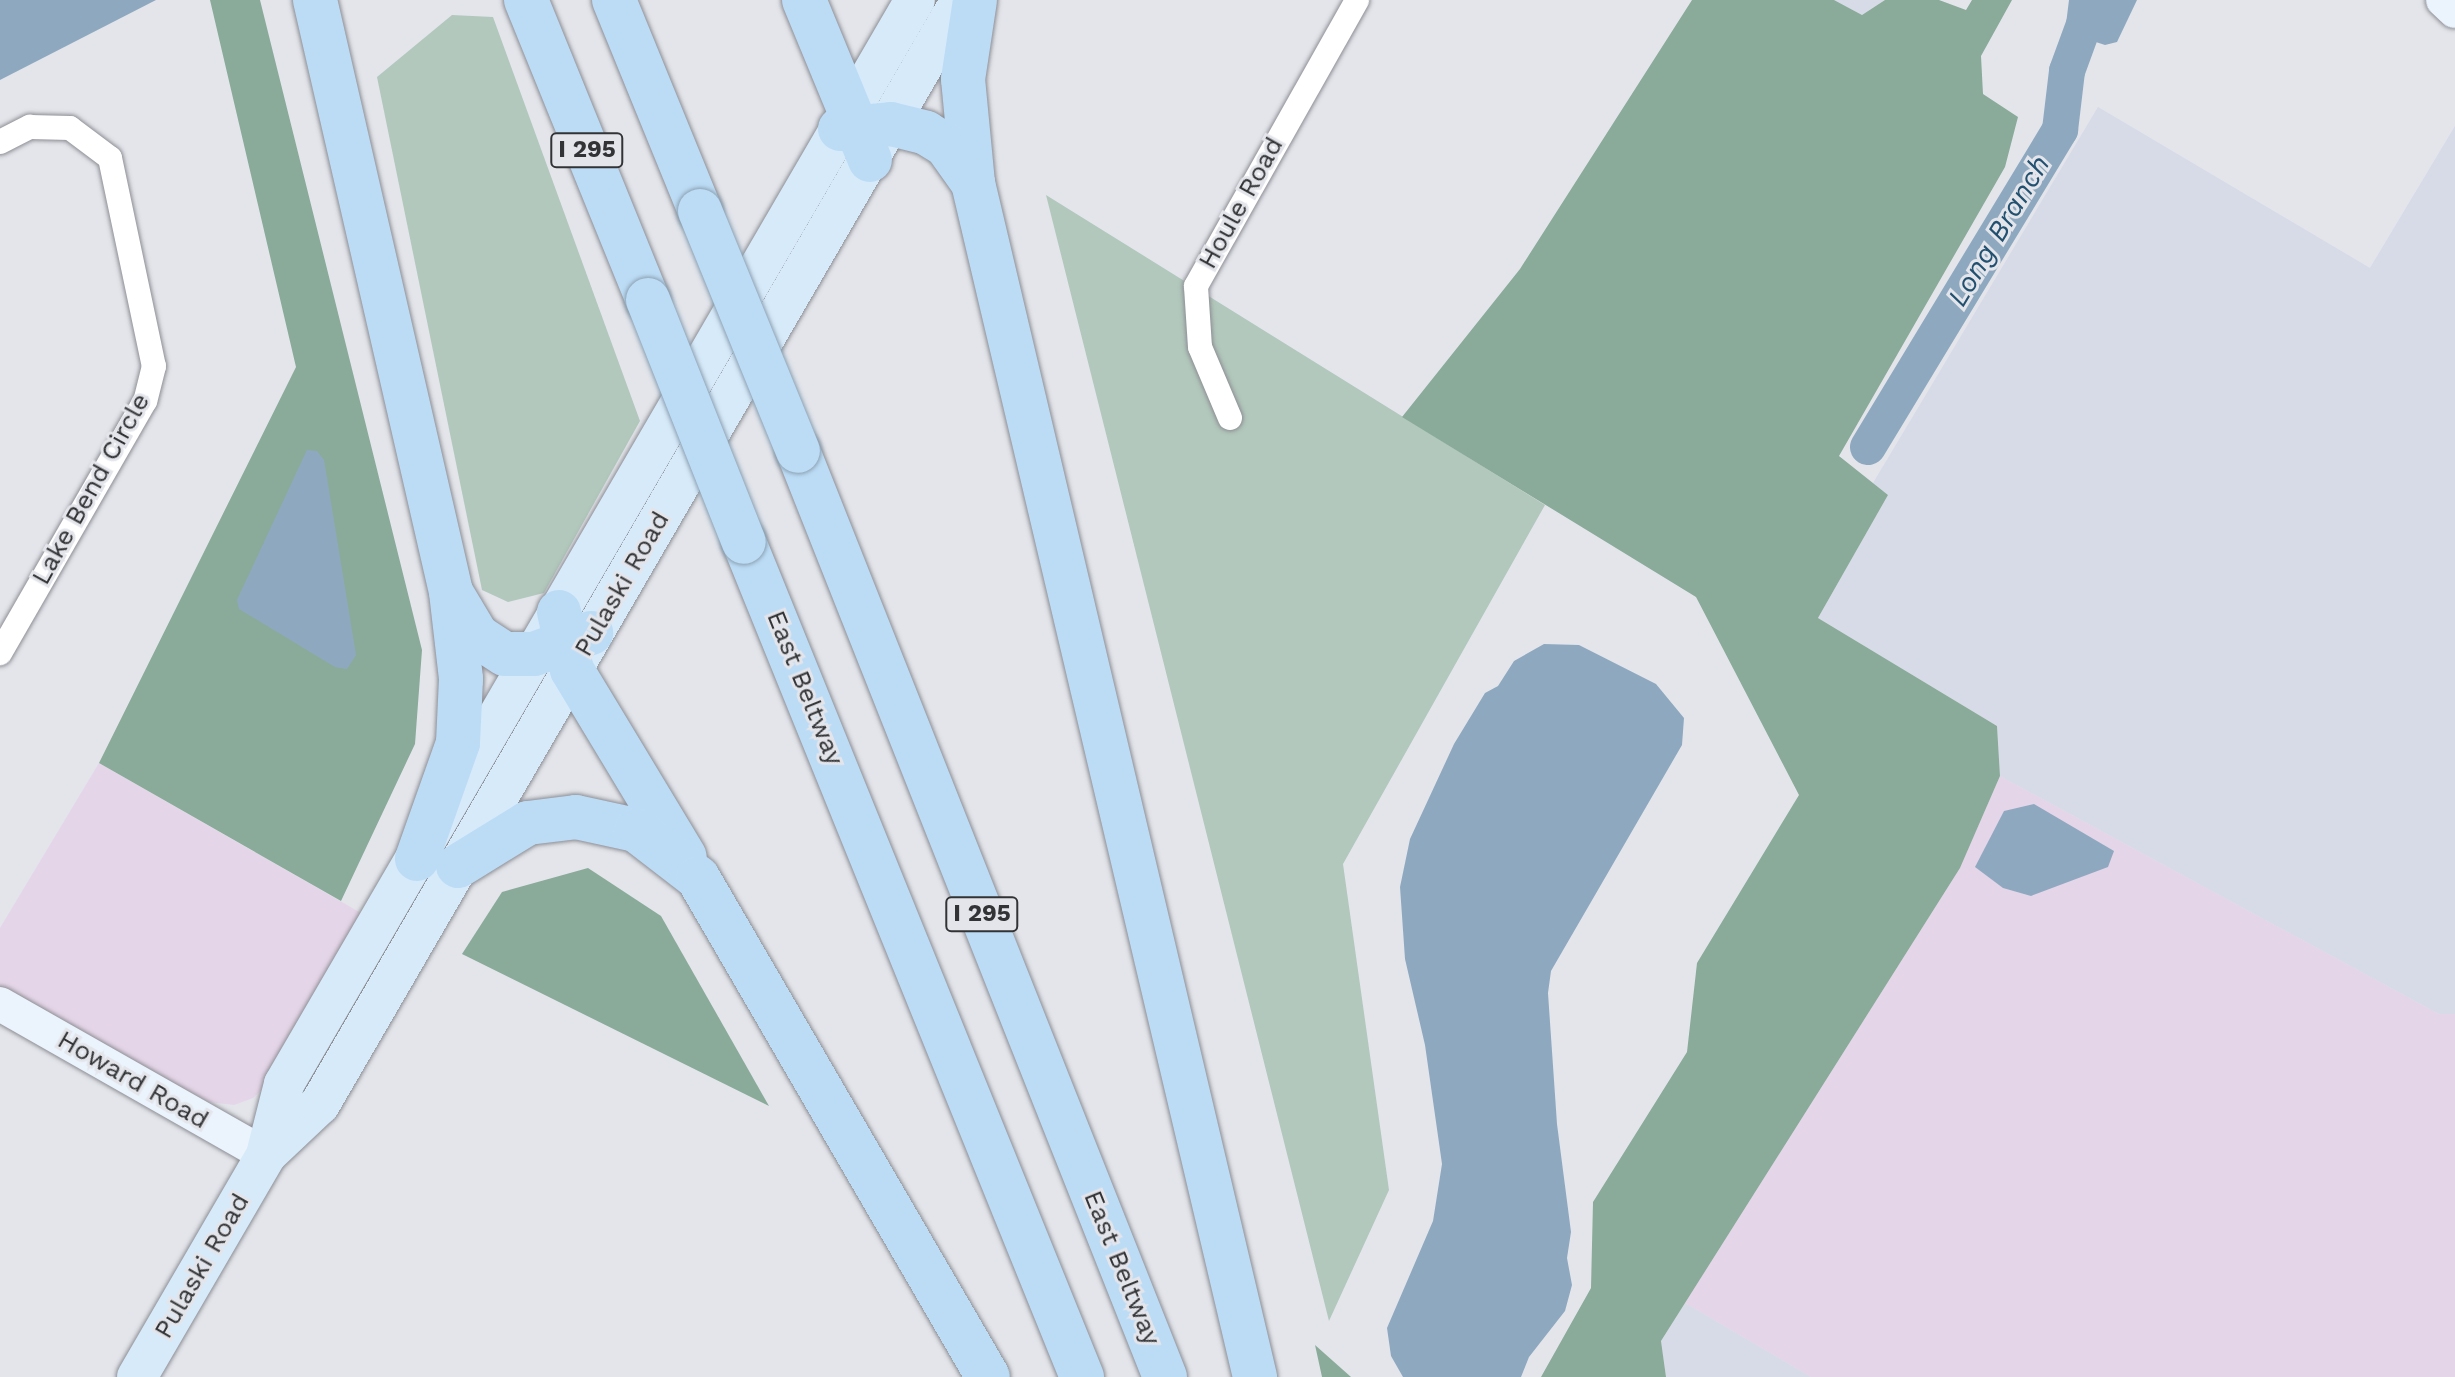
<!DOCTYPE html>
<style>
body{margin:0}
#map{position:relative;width:2455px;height:1377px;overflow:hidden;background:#e3e5eb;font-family:"Work Sans",sans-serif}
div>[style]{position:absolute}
.commercial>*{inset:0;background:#e5d5e8}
.built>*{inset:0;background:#d7dae7}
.green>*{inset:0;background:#b2c8bc}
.forest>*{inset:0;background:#8aab9a}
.water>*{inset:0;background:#8ea9bf}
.river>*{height:36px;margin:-18px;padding:0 18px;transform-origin:18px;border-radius:18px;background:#8ea9bf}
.roads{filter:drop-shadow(0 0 2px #8d8e94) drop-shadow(0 0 2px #8d8e94)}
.street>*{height:24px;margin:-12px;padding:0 12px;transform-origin:12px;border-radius:12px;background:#fff}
.secondary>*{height:34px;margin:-17px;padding:0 17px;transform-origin:17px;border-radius:17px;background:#ebf4fc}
.primary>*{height:40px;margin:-20px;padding:0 20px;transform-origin:20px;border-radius:20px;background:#d7eafa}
.highway>*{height:44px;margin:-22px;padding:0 22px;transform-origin:22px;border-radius:22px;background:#bcdcf6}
.bridges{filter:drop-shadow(0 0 2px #8ca1b2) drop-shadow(0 0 2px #8ca1b2)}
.highway-bridge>*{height:44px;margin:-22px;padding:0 22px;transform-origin:22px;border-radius:22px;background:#bcdcf6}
span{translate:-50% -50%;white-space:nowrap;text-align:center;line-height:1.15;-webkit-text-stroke:6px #e3e5eb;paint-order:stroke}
.shield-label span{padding:2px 6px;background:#e3e5eb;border:2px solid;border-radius:6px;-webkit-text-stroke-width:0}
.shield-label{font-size:24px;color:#323335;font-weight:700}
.street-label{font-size:26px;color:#323335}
.water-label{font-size:28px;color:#215070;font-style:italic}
</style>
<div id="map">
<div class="commercial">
<div style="clip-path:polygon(99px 763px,368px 917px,272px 1080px,253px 1098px,234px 1105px,209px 1102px,106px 1051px,0 987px,0 928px)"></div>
<div style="clip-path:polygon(2000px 776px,2439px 1014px,2455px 1014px,2455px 1377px,1811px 1377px,1685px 1303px,1960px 868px)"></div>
</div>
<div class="built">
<div style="clip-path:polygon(1834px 0,1885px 0,1862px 15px)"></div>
<div style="clip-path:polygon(2098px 107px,2370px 268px,2455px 126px,2455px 1014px,2439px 1014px,2000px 776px,1997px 726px,1818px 618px,1888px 495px,1873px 483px)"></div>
<div style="clip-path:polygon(1685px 1303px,1811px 1377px,1666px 1377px,1661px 1341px)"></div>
</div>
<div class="green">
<div style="clip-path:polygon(452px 15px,493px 17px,640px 421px,544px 593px,508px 602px,482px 590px,377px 77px)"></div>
<div style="clip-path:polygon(1046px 195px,1545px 505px,1343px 864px,1389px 1190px,1329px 1321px)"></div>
</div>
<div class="forest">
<div style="clip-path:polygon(210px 0,260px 0,422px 650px,415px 744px,341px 901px,99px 763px,296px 367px)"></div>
<div style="clip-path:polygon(1692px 0,1834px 0,1862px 15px,1885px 0,1939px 0,1966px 10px,1972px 0,2012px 0,1981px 56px,1983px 94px,2018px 117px,2005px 167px,1839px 456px,1888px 495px,1818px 618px,1997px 726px,2000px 776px,1960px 868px,1661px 1341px,1666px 1377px,1541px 1377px,1591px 1288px,1593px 1202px,1687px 1052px,1697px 963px,1799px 795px,1696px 597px,1402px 417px,1520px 269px)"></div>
<div style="clip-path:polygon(588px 868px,661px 916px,769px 1106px,462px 954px,502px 892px)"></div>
<div style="clip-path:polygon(1315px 1345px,1351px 1377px,1322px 1377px)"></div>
</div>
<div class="water">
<div style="clip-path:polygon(0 0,156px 0,0 80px)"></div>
<div style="clip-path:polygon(2069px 0,2137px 0,2117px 42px,2105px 45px,2065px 32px)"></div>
<div style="clip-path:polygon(307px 450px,317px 451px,324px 460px,356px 655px,347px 669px,335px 667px,239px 609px,237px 600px)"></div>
<div style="clip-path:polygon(1544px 644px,1579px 645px,1656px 684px,1684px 718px,1682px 745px,1551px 971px,1548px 993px,1557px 1124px,1571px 1232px,1567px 1258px,1572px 1285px,1565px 1311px,1529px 1357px,1521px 1377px,1403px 1377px,1391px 1356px,1387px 1328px,1433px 1221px,1442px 1164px,1425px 1045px,1405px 959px,1400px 887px,1410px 839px,1454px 744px,1485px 693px,1498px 686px,1514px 661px)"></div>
<div style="clip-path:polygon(2034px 804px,2114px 851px,2108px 867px,2031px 896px,2003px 888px,1975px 867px,2004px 811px)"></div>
</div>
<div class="river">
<div style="left:1868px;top:447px;width:371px;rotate:-58.8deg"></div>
<div style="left:2060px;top:130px;width:59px;rotate:-83.2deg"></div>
<div style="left:2067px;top:71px;width:76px;rotate:-69.9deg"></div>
</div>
<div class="roads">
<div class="street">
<div style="left:0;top:142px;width:34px;rotate:-27deg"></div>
<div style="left:30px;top:127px;width:40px;rotate:1.4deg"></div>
<div style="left:70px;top:128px;width:50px;rotate:36.9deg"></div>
<div style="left:110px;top:158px;width:213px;rotate:78.1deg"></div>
<div style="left:154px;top:366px;width:36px;rotate:104deg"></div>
<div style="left:145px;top:401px;width:291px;rotate:119.9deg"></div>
<div style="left:1230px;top:418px;width:77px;rotate:-112.9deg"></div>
<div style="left:1200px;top:347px;width:61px;rotate:-93.8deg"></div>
<div style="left:1196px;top:286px;width:328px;rotate:-60.6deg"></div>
</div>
<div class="secondary">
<div style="left:2443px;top:0;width:16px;rotate:43deg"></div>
<div style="left:0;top:1004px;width:306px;rotate:29.6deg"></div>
</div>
<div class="primary">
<div style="left:266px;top:1155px;width:74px;rotate:-43.4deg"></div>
<div style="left:320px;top:1104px;width:1277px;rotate:-59.86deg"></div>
<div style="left:137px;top:1377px;width:257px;rotate:-59.8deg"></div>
<div style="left:266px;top:1155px;width:73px;rotate:-75.8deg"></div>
<div style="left:284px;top:1084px;width:1254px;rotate:-59.8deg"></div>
</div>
<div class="highway">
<div style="left:315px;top:0;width:607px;rotate:77.06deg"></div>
<div style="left:451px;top:592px;width:88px;rotate:83.4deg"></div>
<div style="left:461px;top:679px;width:64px;rotate:92.7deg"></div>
<div style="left:458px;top:743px;width:123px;rotate:109.5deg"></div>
<div style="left:526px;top:0;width:324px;rotate:67.9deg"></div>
<div style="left:614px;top:0;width:228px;rotate:67.8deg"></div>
<div style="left:804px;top:0;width:173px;rotate:67.6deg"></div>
<div style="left:975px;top:0;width:80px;rotate:98.6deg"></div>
<div style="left:963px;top:79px;width:104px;rotate:84.5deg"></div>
<div style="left:973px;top:183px;width:1227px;rotate:76.71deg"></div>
<div style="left:840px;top:129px;width:51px;rotate:-5.6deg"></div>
<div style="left:891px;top:124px;width:36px;rotate:14deg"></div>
<div style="left:926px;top:133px;width:23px;rotate:31deg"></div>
<div style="left:946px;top:145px;width:47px;rotate:54.6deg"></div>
<div style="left:798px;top:451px;width:996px;rotate:68.38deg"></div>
<div style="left:744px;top:542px;width:901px;rotate:67.96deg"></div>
<div style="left:452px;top:594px;width:49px;rotate:59.2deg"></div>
<div style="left:477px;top:636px;width:33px;rotate:33deg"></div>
<div style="left:505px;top:654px;width:29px"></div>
<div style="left:534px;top:654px;width:61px;rotate:-20.2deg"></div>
<div style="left:559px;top:612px;width:59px;rotate:77.4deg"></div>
<div style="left:572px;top:670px;width:218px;rotate:58.9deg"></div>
<div style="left:458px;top:866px;width:82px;rotate:-31.6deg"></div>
<div style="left:528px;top:823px;width:48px;rotate:-7.1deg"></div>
<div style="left:576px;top:817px;width:61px;rotate:12.2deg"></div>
<div style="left:636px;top:830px;width:78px;rotate:37.7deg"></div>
<div style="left:698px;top:878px;width:577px;rotate:59.84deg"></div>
</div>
</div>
<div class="bridges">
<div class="highway-bridge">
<div style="left:700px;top:211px;width:259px;rotate:67.8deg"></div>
<div style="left:648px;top:300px;width:260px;rotate:68.4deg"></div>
</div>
</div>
<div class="shield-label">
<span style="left:587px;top:150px">I 295</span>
<span style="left:982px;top:914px">I 295</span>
</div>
<div class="street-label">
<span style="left:1241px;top:203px;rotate:-61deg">Houle Road</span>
<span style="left:91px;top:489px;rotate:-61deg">Lake Bend Circle</span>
<span style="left:622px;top:584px;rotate:-60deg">Pulaski Road</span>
<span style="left:805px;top:688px;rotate:68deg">East Beltway</span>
<span style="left:133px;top:1080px;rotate:30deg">Howard Road</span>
<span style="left:202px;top:1266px;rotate:-60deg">Pulaski Road</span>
<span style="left:1122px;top:1268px;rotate:68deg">East Beltway</span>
</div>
<div class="water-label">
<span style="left:1999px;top:231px;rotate:-59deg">Long Branch</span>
</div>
</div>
